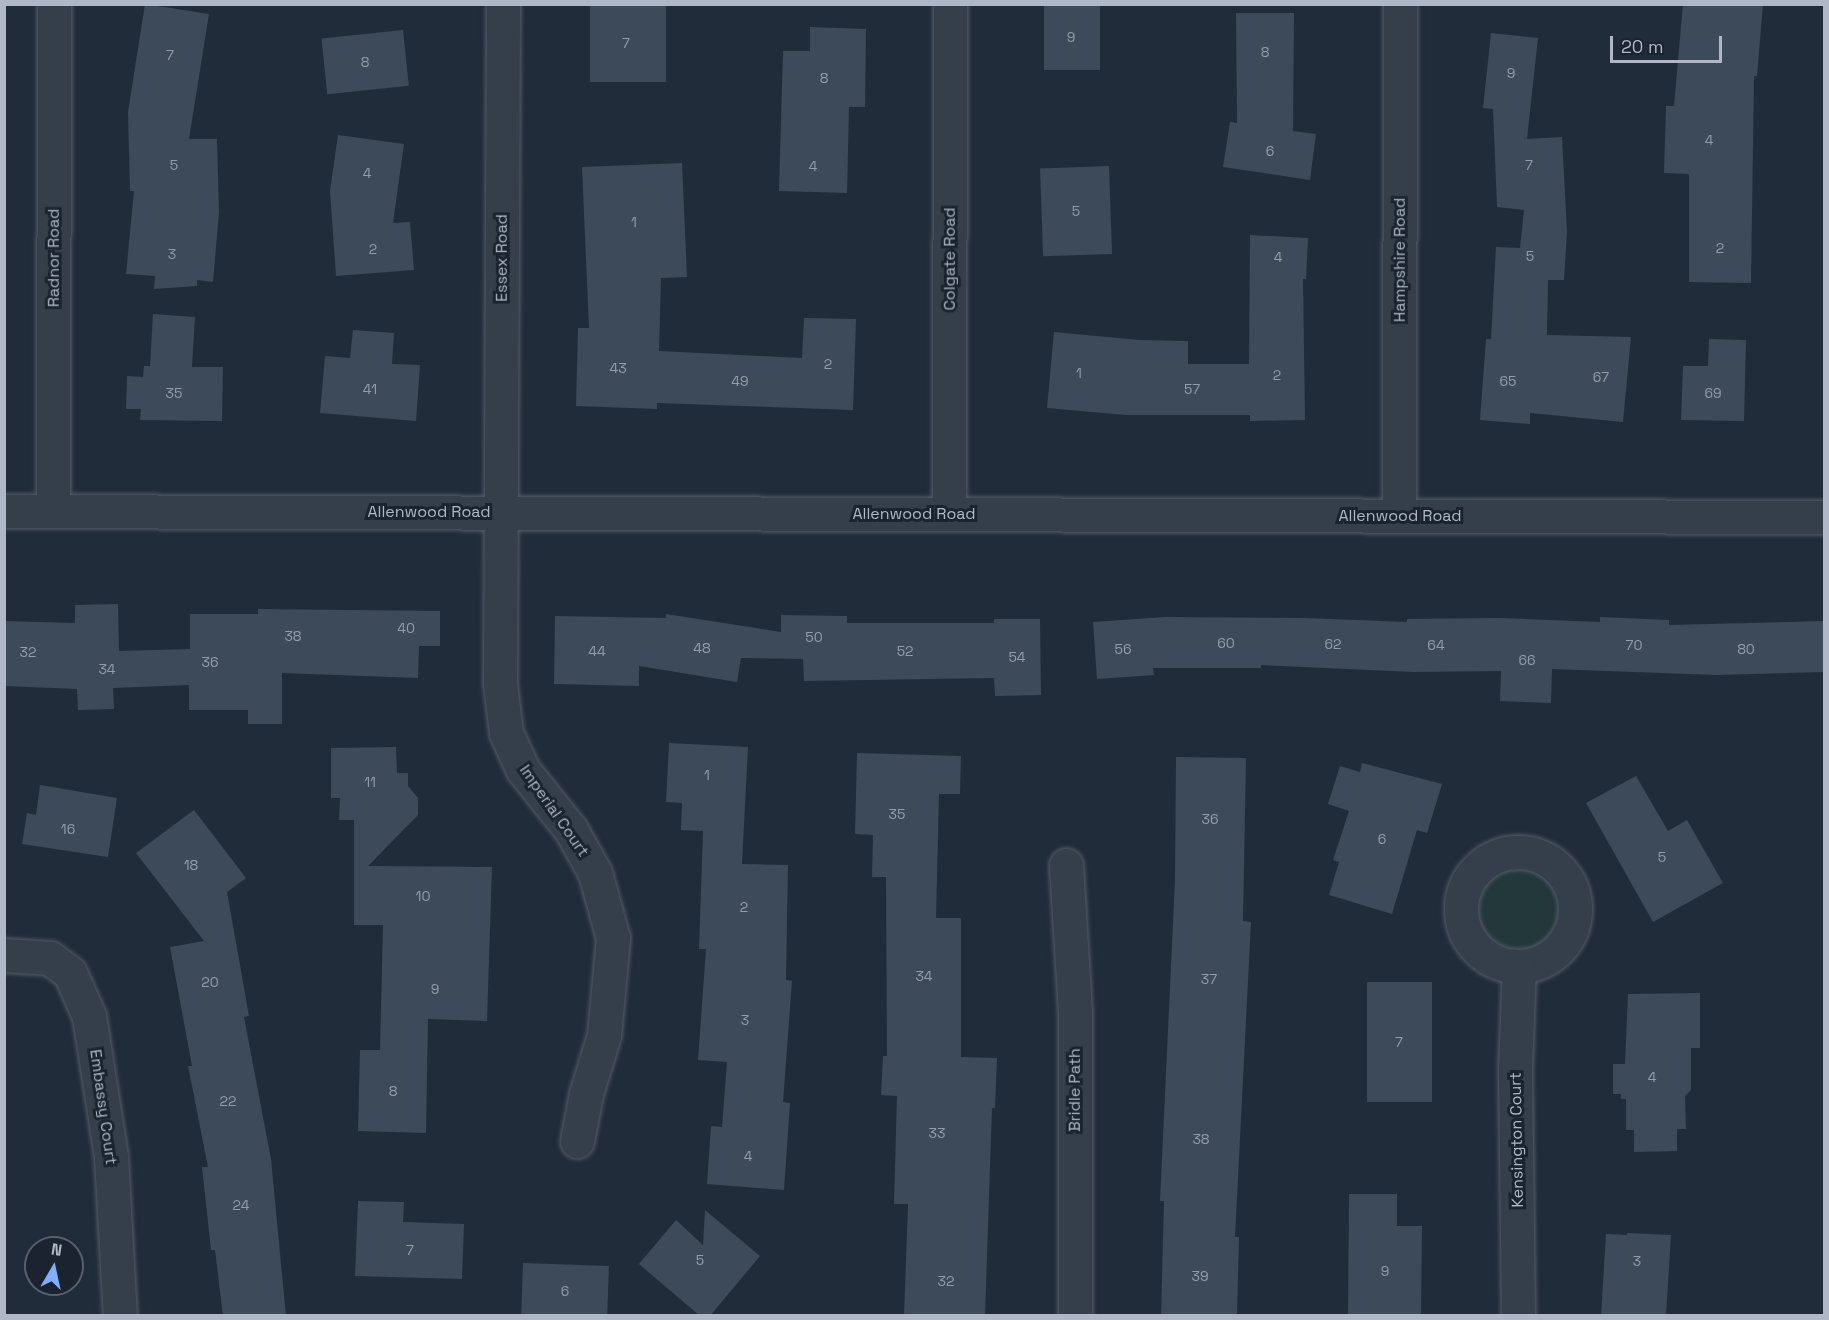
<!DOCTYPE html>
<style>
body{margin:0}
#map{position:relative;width:1829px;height:1320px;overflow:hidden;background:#212c3a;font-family:"Space Grotesk",sans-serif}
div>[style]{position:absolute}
.green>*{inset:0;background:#23383b}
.round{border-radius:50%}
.building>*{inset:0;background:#3d4a5a;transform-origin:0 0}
.roads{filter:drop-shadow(0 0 2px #535b68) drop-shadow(0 0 2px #535b68)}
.street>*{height:33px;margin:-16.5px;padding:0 16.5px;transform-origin:16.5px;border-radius:16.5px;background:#353e4b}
.street>.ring{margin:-16.5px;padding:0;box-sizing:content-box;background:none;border:33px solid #353e4b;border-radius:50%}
span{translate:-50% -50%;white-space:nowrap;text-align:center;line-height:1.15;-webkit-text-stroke:6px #1a232f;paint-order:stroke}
.number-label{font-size:14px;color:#939cac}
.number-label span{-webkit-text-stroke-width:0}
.street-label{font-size:16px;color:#b0b8c7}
.frame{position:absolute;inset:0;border:6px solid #b0b8c7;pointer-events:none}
.north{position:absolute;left:24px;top:1236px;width:60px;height:60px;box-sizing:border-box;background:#1a232f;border:2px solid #565f6c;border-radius:50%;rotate:9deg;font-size:16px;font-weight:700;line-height:24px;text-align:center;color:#b0b8c7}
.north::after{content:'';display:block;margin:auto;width:21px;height:27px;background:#82affa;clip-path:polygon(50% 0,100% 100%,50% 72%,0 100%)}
.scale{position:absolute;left:1610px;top:36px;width:112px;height:27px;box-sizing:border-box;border:3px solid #b0b8c7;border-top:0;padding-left:8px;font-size:18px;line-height:21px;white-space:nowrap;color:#b0b8c7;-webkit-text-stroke:4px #1a232f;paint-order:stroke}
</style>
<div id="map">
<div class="green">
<div class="round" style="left:1461px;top:852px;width:114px;height:114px"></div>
</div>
<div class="building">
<div style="clip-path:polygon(145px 4px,209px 14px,189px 139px,217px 139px,219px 212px,213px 282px,197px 280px,197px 286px,154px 289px,155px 276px,126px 274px,134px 191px,130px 191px,128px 112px)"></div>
<div style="left:590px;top:4px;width:76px;height:78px"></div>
<div style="left:1044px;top:4px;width:56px;height:66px"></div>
<div style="clip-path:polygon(1683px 4px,1763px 4px,1757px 76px,1754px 76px,1751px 283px,1689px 282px,1689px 174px,1664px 173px,1666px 106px,1674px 106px)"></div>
<div style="clip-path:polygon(1236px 13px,1294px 13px,1293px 131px,1316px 134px,1310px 180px,1223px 167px,1230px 122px,1237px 123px)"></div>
<div style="clip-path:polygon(810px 27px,866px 29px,865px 107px,849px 107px,847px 193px,779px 191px,783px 51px,810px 51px)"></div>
<div style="left:403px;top:30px;width:56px;height:82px;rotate:84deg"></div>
<div style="clip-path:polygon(1491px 33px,1538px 38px,1527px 139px,1562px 137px,1567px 232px,1564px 280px,1548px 280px,1547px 335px,1631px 337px,1623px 422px,1530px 413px,1530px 424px,1480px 420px,1486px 339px,1491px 339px,1496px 247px,1520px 248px,1524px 210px,1497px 207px,1493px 109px,1483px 108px)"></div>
<div style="clip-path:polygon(338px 135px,404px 144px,393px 223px,410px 222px,414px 270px,336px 276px,330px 191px)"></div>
<div style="clip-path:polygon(682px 163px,687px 277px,661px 278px,659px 351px,802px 358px,804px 318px,856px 319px,853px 410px,657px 403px,657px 409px,576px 406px,578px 328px,589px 328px,582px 167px)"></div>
<div style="left:1109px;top:166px;width:88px;height:69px;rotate:88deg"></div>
<div style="clip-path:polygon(1250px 235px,1308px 238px,1306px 279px,1303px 279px,1305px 420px,1250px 421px,1250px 415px,1126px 415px,1047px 408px,1054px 332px,1139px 340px,1188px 341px,1188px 364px,1249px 364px)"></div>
<div style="clip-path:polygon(153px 314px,195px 317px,192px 367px,223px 367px,222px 421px,140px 420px,141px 409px,126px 409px,127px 376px,143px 377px,144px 366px,150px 366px)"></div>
<div style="clip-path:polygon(353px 330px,394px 333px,392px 364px,420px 365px,416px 421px,320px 413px,325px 356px,350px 358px)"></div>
<div style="clip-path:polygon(1709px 339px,1746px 340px,1744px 421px,1681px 420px,1683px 366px,1708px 366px)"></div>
<div style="clip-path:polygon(118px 604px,119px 651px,190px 649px,190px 614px,258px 614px,258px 609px,440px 611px,440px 646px,419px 646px,418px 678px,282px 673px,282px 724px,248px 724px,248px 710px,189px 710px,189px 685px,113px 688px,114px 709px,78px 710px,77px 689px,4px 686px,4px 621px,75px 623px,75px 605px)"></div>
<div style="clip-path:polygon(666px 614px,781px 632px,781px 615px,847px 616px,847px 623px,994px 623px,994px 619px,1040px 619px,1041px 695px,995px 696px,994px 678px,804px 681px,803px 659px,741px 658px,737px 682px,639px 666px,639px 686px,554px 684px,555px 616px,666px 618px)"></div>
<div style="clip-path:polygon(1165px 617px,1305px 618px,1407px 622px,1407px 619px,1500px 618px,1600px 622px,1600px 617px,1669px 620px,1669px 625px,1824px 621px,1824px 672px,1716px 675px,1552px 669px,1551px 703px,1500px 701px,1501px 671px,1414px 672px,1261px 665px,1261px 668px,1153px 668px,1154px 675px,1097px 679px,1093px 622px)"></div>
<div style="clip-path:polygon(669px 743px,748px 747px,742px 864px,788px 865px,786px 980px,792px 981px,783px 1102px,790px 1103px,784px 1190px,707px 1184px,711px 1126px,722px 1127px,727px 1062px,698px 1060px,706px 949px,699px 949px,703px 831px,681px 830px,682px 803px,666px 802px)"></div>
<div style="clip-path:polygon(396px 747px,397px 773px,408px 773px,408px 786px,418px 798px,418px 815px,368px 866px,492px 867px,487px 1021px,428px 1019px,426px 1133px,358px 1131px,360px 1050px,380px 1050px,383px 925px,354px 925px,354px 820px,339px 820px,340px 798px,331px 798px,331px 748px)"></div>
<div style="clip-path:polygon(857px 753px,961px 756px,960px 794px,939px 794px,936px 918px,961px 918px,961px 1057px,997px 1058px,995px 1108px,992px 1108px,985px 1316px,904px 1316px,908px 1204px,894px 1204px,897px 1096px,881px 1095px,883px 1056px,887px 1056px,886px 877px,872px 877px,873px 835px,855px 834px)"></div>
<div style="clip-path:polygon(1176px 757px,1246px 758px,1243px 921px,1251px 922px,1235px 1237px,1239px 1237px,1237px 1316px,1161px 1316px,1164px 1201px,1160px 1201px,1175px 880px)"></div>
<div style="clip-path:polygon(1362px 763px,1442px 784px,1427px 833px,1417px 830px,1392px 914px,1329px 895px,1339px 862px,1333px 860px,1349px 811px,1328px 804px,1340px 766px,1360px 772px)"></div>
<div style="clip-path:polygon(1636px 776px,1668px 831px,1687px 820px,1723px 883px,1653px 922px,1586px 803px)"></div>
<div style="clip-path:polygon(40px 785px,117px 798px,108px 857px,22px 844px,27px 813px,36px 815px)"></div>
<div style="clip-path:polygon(194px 810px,246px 878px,227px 892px,249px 1016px,244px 1017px,271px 1159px,286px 1316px,223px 1316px,215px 1250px,211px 1250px,202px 1167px,208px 1167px,188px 1066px,192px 1066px,170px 947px,204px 941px,136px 853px)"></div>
<div style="left:1367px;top:982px;width:65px;height:120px"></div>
<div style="clip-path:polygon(1700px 993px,1700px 1048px,1691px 1048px,1691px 1090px,1685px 1096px,1686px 1129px,1677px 1129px,1677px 1151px,1634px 1152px,1634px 1130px,1626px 1130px,1626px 1099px,1621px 1099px,1621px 1094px,1613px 1094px,1613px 1064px,1625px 1064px,1628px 994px)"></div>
<div style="clip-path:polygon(1349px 1194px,1397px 1194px,1397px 1226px,1422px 1226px,1421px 1316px,1348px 1316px)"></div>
<div style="clip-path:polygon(358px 1201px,404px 1202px,403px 1222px,464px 1224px,462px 1279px,355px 1276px)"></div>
<div style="clip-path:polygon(705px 1210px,760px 1256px,710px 1316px,700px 1316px,639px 1264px,676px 1220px,703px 1245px)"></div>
<div style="clip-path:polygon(1627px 1233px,1671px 1235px,1666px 1316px,1601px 1316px,1606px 1234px,1627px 1235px)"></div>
<div style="left:523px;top:1263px;width:86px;height:53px;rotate:2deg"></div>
</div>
<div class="roads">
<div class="street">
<div style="left:503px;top:4px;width:679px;rotate:90.25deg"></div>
<div style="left:500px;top:683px;width:50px;rotate:83.2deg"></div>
<div style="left:506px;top:733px;width:41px;rotate:65.3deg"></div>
<div style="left:523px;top:770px;width:77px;rotate:51.3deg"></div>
<div style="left:571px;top:830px;width:49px;rotate:60.8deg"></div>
<div style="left:595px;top:873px;width:67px;rotate:74.5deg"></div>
<div style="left:613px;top:938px;width:97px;rotate:95.3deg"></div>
<div style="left:604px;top:1035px;width:62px;rotate:107deg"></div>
<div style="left:586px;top:1094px;width:48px;rotate:100.8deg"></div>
<div style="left:4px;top:511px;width:1820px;rotate:0.19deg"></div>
<div style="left:53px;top:511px;width:507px;rotate:-89.89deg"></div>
<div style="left:949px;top:514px;width:510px;rotate:-89.89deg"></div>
<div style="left:1399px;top:515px;width:511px;rotate:-89.89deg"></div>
<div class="ring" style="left:1461px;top:852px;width:81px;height:81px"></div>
<div style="left:1066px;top:865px;width:148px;rotate:86.5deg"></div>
<div style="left:1075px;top:1013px;width:303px;rotate:90deg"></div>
<div style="left:4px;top:955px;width:46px;rotate:3.7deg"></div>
<div style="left:50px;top:958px;width:25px;rotate:37deg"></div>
<div style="left:70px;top:973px;width:47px;rotate:66.2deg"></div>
<div style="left:89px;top:1016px;width:143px;rotate:81.1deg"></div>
<div style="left:111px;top:1157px;width:159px;rotate:86.8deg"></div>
<div style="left:1518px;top:1316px;width:247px;rotate:-90.7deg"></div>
<div style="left:1515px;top:1069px;width:103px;rotate:-87.8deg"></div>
</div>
</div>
<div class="number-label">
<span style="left:1071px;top:37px">9</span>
<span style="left:626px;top:43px">7</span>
<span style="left:1265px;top:52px">8</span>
<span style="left:170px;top:55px">7</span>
<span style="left:365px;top:62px">8</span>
<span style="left:1511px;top:73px">9</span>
<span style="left:824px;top:78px">8</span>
<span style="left:1709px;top:140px">4</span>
<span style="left:1270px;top:151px">6</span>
<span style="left:174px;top:165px">5</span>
<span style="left:1529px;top:165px">7</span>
<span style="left:813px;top:166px">4</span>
<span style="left:367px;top:173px">4</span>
<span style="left:1076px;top:211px">5</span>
<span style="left:634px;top:222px">1</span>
<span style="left:1720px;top:248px">2</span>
<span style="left:373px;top:249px">2</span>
<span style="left:172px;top:254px">3</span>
<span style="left:1530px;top:256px">5</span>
<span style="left:1278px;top:257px">4</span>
<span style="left:828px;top:364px">2</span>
<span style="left:618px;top:368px">43</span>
<span style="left:1079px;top:373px">1</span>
<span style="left:1277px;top:375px">2</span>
<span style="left:1601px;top:377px">67</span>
<span style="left:740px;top:381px">49</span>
<span style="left:1508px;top:381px">65</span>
<span style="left:370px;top:389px">41</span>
<span style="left:1192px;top:389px">57</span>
<span style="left:174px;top:393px">35</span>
<span style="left:1713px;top:393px">69</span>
<span style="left:406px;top:628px">40</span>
<span style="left:293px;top:636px">38</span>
<span style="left:814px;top:637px">50</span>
<span style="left:1226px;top:643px">60</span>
<span style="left:1333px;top:644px">62</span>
<span style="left:1436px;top:645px">64</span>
<span style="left:1634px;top:645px">70</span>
<span style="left:702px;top:648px">48</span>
<span style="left:1123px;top:649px">56</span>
<span style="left:1746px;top:649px">80</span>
<span style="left:597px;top:651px">44</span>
<span style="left:905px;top:651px">52</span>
<span style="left:28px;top:652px">32</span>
<span style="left:1017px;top:657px">54</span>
<span style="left:1527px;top:660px">66</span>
<span style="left:210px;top:662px">36</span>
<span style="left:107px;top:669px">34</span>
<span style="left:707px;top:775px">1</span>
<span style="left:370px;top:782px">11</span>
<span style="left:897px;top:814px">35</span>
<span style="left:1210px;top:819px">36</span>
<span style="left:68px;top:829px">16</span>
<span style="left:1382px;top:839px">6</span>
<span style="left:1662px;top:857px">5</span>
<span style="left:191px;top:865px">18</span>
<span style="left:423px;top:896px">10</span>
<span style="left:744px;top:907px">2</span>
<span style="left:924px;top:976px">34</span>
<span style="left:1209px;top:979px">37</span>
<span style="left:210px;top:982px">20</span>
<span style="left:435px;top:989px">9</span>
<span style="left:745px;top:1020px">3</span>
<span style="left:1399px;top:1042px">7</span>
<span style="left:1652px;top:1077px">4</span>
<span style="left:393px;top:1091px">8</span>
<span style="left:228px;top:1101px">22</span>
<span style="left:937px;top:1133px">33</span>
<span style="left:1201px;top:1139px">38</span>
<span style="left:748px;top:1156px">4</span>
<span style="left:241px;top:1205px">24</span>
<span style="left:410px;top:1250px">7</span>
<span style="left:700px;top:1260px">5</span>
<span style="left:1637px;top:1261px">3</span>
<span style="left:1385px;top:1271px">9</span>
<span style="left:1200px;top:1276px">39</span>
<span style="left:946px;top:1281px">32</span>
<span style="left:565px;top:1291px">6</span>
</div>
<div class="street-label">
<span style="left:54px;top:258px;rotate:-90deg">Radnor Road</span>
<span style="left:502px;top:258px;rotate:-90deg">Essex Road</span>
<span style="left:950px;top:259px;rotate:-90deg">Colgate Road</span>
<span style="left:1400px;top:260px;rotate:-90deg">Hampshire Road</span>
<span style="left:429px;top:512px">Allenwood Road</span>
<span style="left:914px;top:514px">Allenwood Road</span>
<span style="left:1400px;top:516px">Allenwood Road</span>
<span style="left:554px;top:811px;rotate:55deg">Imperial Court</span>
<span style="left:1075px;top:1090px;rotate:-90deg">Bridle Path</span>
<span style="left:103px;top:1107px;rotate:82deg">Embassy Court</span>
<span style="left:1517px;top:1140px;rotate:-91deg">Kensington Court</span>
</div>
<div class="frame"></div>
<div class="north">N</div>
<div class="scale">20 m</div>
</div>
